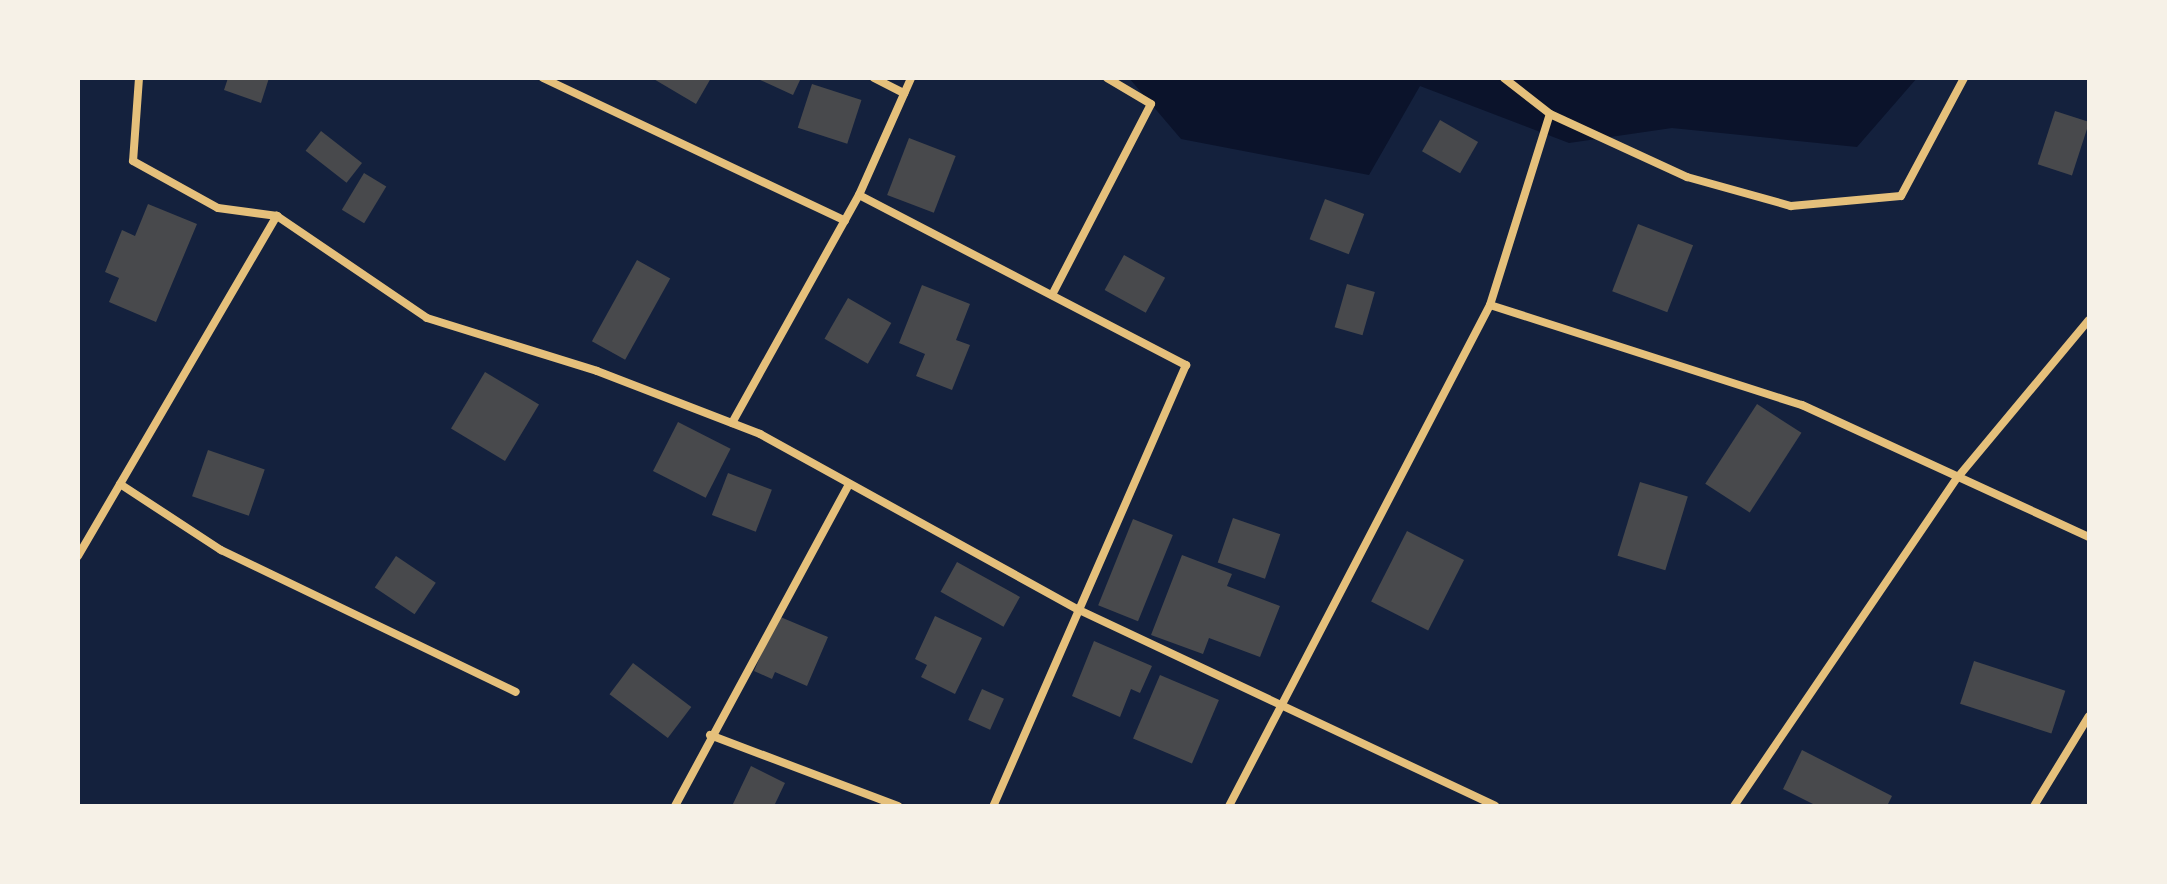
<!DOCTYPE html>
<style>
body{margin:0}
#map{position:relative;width:2167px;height:884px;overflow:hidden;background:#14213d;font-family:Signika,sans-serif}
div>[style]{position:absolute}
.water>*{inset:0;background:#0b132b}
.building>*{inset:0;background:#48494c;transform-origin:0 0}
.minor>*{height:8px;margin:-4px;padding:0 4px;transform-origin:4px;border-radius:4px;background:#e5c07b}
span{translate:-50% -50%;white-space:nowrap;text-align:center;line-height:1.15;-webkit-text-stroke:6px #f6f1e7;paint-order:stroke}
.frame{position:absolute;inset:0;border:80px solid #f6f1e7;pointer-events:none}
</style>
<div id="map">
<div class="water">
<div style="clip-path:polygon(1129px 78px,1917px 78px,1857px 147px,1672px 128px,1569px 143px,1420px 86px,1369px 175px,1181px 139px)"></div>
</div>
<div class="building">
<div style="clip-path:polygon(228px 78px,269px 78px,261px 103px,224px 90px)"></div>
<div style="clip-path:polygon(652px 78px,711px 78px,696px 104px)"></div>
<div style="clip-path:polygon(756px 78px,801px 78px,793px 95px)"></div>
<div style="left:812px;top:84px;width:52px;height:46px;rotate:18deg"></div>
<div style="left:2055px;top:111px;width:36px;height:56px;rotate:18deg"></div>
<div style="left:1440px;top:120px;width:44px;height:36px;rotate:30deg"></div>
<div style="left:321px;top:131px;width:52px;height:25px;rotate:38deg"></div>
<div style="left:909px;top:138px;width:50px;height:61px;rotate:21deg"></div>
<div style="left:364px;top:173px;width:26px;height:43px;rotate:31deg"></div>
<div style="left:1325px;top:199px;width:42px;height:43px;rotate:21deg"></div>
<div style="clip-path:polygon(148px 204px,197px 224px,156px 322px,109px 302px,119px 278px,105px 272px,122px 230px,135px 236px)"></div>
<div style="left:1638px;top:224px;width:59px;height:72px;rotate:21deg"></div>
<div style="left:1124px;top:255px;width:47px;height:40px;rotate:29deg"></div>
<div style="left:637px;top:260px;width:38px;height:93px;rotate:29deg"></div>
<div style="left:1347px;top:284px;width:29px;height:45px;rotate:16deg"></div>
<div style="clip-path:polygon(922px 285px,970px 304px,956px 340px,970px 345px,952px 390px,916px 376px,925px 354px,899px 343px)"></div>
<div style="left:848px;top:298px;width:50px;height:47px;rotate:30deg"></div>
<div style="left:485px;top:372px;width:63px;height:66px;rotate:31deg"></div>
<div style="left:1757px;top:404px;width:53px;height:95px;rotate:33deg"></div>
<div style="left:678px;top:422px;width:59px;height:55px;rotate:27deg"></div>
<div style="left:208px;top:450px;width:60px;height:49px;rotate:19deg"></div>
<div style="left:728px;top:473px;width:47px;height:45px;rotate:21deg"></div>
<div style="left:1640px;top:482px;width:50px;height:77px;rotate:17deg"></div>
<div style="left:1233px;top:518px;width:50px;height:47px;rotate:19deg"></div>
<div style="left:1133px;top:519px;width:43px;height:93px;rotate:22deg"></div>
<div style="left:1407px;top:531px;width:64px;height:79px;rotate:27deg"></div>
<div style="clip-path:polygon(1182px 555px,1232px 574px,1227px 586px,1280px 606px,1260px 657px,1209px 638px,1203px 654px,1151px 635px)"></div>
<div style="left:396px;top:556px;width:48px;height:38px;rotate:34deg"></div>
<div style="left:957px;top:562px;width:72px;height:34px;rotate:29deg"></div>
<div style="clip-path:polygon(778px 616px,828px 637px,807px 686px,775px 672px,772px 679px,754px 671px)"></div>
<div style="clip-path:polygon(935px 616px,982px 638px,955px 694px,921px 677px,927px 665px,915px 659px)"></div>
<div style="clip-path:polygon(1094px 641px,1152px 666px,1140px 693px,1131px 689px,1120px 717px,1072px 696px)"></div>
<div style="left:1974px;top:661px;width:96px;height:45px;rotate:18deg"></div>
<div style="left:633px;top:663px;width:73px;height:39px;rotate:37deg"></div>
<div style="left:1160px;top:675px;width:64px;height:69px;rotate:23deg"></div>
<div style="left:982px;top:689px;width:24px;height:34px;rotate:24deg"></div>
<div style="clip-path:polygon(1802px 750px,1892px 796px,1887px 806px,1817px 806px,1783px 789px)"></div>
<div style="clip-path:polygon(751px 766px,785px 783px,774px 806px,732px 806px)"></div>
</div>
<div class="minor">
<div style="left:139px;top:78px;width:83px;rotate:94.1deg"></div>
<div style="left:133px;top:161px;width:97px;rotate:28.9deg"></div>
<div style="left:218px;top:208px;width:60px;rotate:7.7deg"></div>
<div style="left:277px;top:216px;width:181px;rotate:34.2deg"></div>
<div style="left:427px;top:318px;width:178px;rotate:17.3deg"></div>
<div style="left:597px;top:371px;width:175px;rotate:21.1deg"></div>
<div style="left:760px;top:434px;width:362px;rotate:28.9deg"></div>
<div style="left:1077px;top:609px;width:462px;rotate:25.2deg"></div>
<div style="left:543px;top:78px;width:334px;rotate:25.3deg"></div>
<div style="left:874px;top:78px;width:34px;rotate:27deg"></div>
<div style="left:1504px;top:78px;width:58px;rotate:38deg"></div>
<div style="left:1550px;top:114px;width:151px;rotate:24.7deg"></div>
<div style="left:1687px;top:177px;width:108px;rotate:15.6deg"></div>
<div style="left:1791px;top:206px;width:110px;rotate:-5.2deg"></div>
<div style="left:1901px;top:196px;width:134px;rotate:-61.9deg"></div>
<div style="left:859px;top:195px;width:369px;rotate:27.5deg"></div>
<div style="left:1186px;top:365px;width:481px;rotate:113.6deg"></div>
<div style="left:1052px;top:295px;width:215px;rotate:-62.6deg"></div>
<div style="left:1151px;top:104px;width:51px;rotate:-149.4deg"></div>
<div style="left:1490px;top:305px;width:328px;rotate:17.8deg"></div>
<div style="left:1802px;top:405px;width:316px;rotate:24.7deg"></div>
<div style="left:732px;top:423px;width:261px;rotate:-60.9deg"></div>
<div style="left:859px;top:195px;width:128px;rotate:-66deg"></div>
<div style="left:120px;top:484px;width:121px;rotate:33.2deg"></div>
<div style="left:221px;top:550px;width:327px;rotate:25.7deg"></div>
<div style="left:78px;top:556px;width:394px;rotate:-59.7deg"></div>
<div style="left:710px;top:735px;width:201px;rotate:20.7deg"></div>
<div style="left:675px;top:806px;width:366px;rotate:-61.6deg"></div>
<div style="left:1229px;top:806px;width:565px;rotate:-62.48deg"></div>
<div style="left:1490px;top:305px;width:200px;rotate:-72.6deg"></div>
<div style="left:1734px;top:806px;width:398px;rotate:-55.8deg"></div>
<div style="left:1958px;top:477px;width:204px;rotate:-50.2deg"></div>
<div style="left:2034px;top:806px;width:105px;rotate:-58.6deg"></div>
</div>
<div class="frame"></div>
</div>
